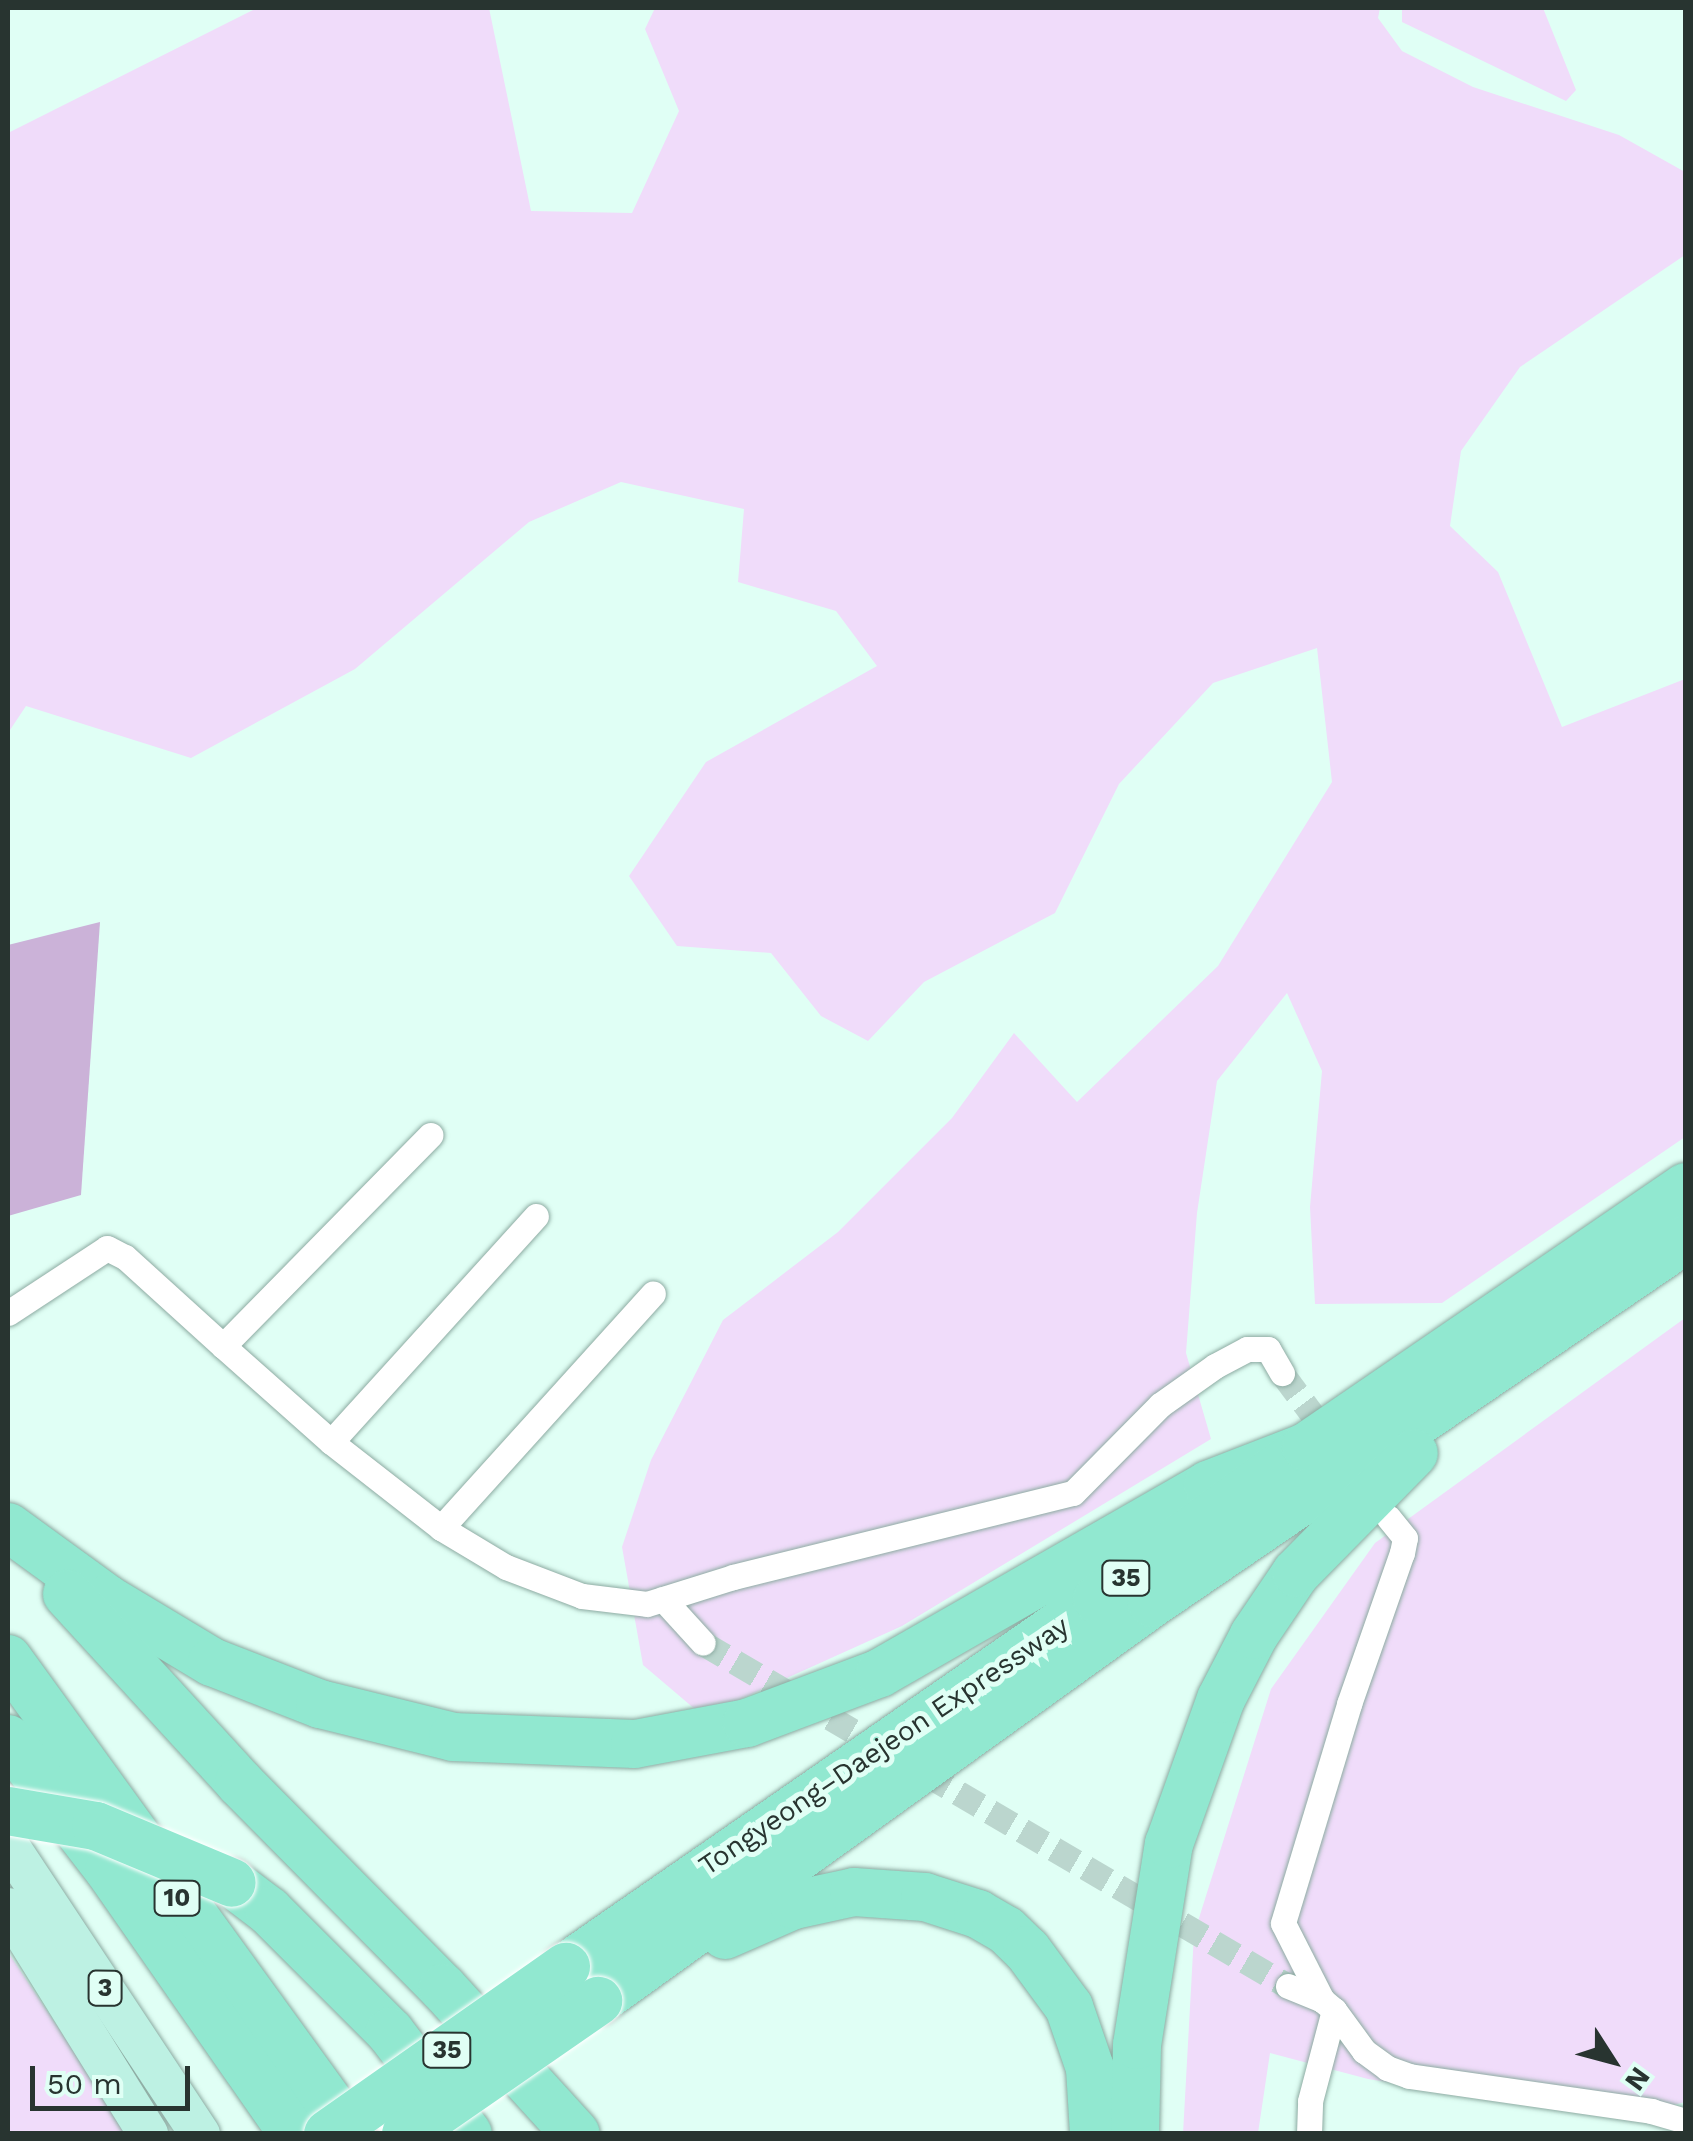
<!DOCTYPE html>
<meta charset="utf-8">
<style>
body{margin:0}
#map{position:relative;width:1693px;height:2141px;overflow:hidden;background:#e0fff5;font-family:"Work Sans",sans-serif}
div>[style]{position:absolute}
.green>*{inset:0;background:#f0dcfa}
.water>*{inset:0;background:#cbb2d8}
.street-tunnel>*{height:25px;margin-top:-12.5px;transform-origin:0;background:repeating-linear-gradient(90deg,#bbd6ce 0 25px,transparent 0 37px)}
.roads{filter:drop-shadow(0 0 2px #8daba2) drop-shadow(0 0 2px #8daba2)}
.street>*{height:25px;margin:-12.5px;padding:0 12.5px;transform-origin:12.5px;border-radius:12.5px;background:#fff}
.primary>*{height:40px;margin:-20px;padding:0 20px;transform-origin:20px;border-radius:20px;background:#bdf1e3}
.highway>*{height:48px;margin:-24px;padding:0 24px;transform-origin:24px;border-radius:24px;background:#91e8d0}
.bridges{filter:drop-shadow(0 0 2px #fff) drop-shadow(0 0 2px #fff)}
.highway-bridge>*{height:48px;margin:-24px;padding:0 24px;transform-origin:24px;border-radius:24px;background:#91e8d0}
span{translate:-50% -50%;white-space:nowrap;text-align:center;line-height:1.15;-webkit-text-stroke:10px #e0fff5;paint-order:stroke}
.shield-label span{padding:2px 8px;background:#e0fff5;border:2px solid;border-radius:8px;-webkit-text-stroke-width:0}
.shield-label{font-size:25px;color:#283430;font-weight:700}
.street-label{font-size:28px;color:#283430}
.frame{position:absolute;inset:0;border:10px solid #283430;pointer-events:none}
.north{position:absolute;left:1563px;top:2011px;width:100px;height:100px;-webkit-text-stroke:8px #e0fff5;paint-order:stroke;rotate:126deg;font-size:28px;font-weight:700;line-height:40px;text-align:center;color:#283430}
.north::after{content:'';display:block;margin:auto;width:35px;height:45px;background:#283430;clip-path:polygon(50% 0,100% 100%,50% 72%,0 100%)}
.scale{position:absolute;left:30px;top:2066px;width:160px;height:45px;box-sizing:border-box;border:5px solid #283430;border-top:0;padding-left:12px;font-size:30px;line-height:35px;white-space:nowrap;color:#283430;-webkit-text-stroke:8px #e0fff5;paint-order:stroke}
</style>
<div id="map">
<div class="green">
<div style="clip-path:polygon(257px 8px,489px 8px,531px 211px,632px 213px,679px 111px,645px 29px,655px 8px,1380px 8px,1378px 18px,1402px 51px,1473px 87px,1619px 135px,1685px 172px,1685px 255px,1520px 367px,1461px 451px,1450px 526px,1498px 572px,1562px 727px,1685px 679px,1685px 1137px,1442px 1303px,1315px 1304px,1310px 1207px,1322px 1071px,1287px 993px,1217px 1081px,1197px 1213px,1186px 1353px,1211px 1439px,902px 1626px,703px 1716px,643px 1665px,622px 1547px,651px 1460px,723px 1320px,838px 1232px,952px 1118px,1014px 1033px,1077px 1102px,1218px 966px,1332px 782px,1317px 648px,1213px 683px,1119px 784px,1055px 913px,924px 982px,868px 1041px,821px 1016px,771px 953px,677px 946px,629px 876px,706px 762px,877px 666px,836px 611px,738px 582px,744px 509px,621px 482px,529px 522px,355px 669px,191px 758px,26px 706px,8px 733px,8px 133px)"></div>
<div style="clip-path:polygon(1402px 8px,1543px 8px,1576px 90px,1566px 101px,1402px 22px)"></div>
<div style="clip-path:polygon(1685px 1318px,1685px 2102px,1618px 2119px,1368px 2079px,1270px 2053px,1258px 2133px,1183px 2134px,1194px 1934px,1271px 1689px,1375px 1543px)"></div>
<div style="clip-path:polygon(8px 1952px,61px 2032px,132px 2133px,8px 2133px)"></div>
</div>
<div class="water">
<div style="clip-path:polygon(100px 922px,81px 1195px,8px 1216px,8px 945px)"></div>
</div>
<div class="street-tunnel">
<div style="left:1282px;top:1373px;width:86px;rotate:53.5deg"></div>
<div style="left:703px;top:1643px;width:678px;rotate:30.38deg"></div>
</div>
<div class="roads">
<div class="street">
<div style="left:8px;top:1313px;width:118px;rotate:-33.3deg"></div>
<div style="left:107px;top:1248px;width:20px;rotate:27deg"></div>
<div style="left:125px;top:1257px;width:132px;rotate:42.2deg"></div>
<div style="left:223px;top:1346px;width:296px;rotate:-45.5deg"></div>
<div style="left:223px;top:1346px;width:144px;rotate:41.6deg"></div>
<div style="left:331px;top:1442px;width:140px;rotate:38deg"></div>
<div style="left:441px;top:1528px;width:316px;rotate:-47.9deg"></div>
<div style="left:331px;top:1442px;width:305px;rotate:-47.8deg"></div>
<div style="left:441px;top:1528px;width:76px;rotate:31deg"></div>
<div style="left:506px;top:1567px;width:81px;rotate:20.9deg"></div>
<div style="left:582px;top:1596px;width:65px;rotate:7deg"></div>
<div style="left:647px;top:1604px;width:90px;rotate:-17.4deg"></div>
<div style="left:733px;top:1577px;width:350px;rotate:-13.9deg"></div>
<div style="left:1073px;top:1493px;width:124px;rotate:-45.3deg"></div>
<div style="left:1160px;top:1405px;width:67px;rotate:-35.3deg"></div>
<div style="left:1215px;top:1366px;width:36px;rotate:-28deg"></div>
<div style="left:1247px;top:1349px;width:21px"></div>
<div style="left:1268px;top:1349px;width:28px;rotate:60deg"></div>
<div style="left:663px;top:1599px;width:59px;rotate:47.7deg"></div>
<div style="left:1288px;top:1986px;width:37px;rotate:22deg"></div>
<div style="left:1334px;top:2010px;width:51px;rotate:53.8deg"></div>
<div style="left:1364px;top:2051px;width:29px;rotate:36deg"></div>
<div style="left:1387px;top:2068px;width:23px;rotate:20deg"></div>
<div style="left:1409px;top:2076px;width:245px;rotate:8.2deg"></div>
<div style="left:1651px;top:2111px;width:36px;rotate:16deg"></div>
<div style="left:1309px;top:2134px;width:33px;rotate:-88deg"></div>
<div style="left:1310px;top:2101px;width:94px;rotate:-75.2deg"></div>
<div style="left:1334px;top:2010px;width:16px;rotate:-140deg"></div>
<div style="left:1322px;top:2000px;width:86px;rotate:-116.9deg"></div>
<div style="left:1283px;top:1923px;width:229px;rotate:-73.2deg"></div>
<div style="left:1349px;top:1704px;width:160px;rotate:-70.7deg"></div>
<div style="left:1402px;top:1553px;width:15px;rotate:-79deg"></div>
<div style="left:1405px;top:1538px;width:26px;rotate:-129deg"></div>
</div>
<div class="primary">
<div style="left:8px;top:1844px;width:348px;rotate:56.5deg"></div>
<div style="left:8px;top:1908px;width:266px;rotate:58.2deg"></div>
</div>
<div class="highway">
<div style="left:8px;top:1527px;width:122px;rotate:36deg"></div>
<div style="left:107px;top:1599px;width:122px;rotate:31deg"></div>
<div style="left:212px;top:1662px;width:116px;rotate:21.3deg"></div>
<div style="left:320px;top:1704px;width:137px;rotate:13.9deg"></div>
<div style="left:453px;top:1737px;width:182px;rotate:2.2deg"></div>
<div style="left:635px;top:1744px;width:114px;rotate:-10.6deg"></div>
<div style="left:747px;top:1723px;width:142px;rotate:-20.6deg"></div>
<div style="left:880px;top:1673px;width:378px;rotate:-29.8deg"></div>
<div style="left:1208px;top:1485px;width:105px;rotate:-21.2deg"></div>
<div style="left:67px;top:1594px;width:255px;rotate:47.5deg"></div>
<div style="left:239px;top:1782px;width:290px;rotate:45.3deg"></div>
<div style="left:443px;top:1988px;width:197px;rotate:47.7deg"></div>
<div style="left:8px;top:1659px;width:586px;rotate:54.09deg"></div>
<div style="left:8px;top:1739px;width:165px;rotate:52.4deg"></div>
<div style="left:109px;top:1870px;width:322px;rotate:55.1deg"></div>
<div style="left:232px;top:1883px;width:46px;rotate:37.1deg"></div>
<div style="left:269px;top:1911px;width:171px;rotate:45deg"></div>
<div style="left:390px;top:2032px;width:128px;rotate:52.6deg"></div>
<div style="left:725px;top:1935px;width:75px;rotate:-23.5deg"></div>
<div style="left:794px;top:1905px;width:61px;rotate:-12.2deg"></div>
<div style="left:854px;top:1892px;width:71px;rotate:4deg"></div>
<div style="left:925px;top:1897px;width:56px;rotate:17.8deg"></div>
<div style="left:978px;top:1914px;width:32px;rotate:30deg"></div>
<div style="left:1006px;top:1930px;width:29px;rotate:44deg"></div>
<div style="left:1027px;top:1950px;width:71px;rotate:53.6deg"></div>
<div style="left:1069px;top:2007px;width:65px;rotate:71deg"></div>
<div style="left:1090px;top:2068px;width:66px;rotate:86.5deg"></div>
<div style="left:566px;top:1967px;width:646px;rotate:-34.72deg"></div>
<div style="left:1097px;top:1599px;width:258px;rotate:-36deg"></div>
<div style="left:1306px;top:1447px;width:460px;rotate:-34.4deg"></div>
<div style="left:598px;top:2001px;width:682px;rotate:-35.69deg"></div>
<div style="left:1152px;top:1603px;width:646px;rotate:-34.28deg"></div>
<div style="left:1135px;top:2134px;width:89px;rotate:-88.7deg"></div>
<div style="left:1137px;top:2045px;width:204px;rotate:-81deg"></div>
<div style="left:1169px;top:1844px;width:154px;rotate:-70.3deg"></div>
<div style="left:1221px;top:1699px;width:72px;rotate:-62.7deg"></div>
<div style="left:1254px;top:1635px;width:75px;rotate:-55.9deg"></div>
<div style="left:1296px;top:1573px;width:168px;rotate:-45.5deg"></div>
</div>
</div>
<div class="bridges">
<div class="highway-bridge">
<div style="left:8px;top:1811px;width:89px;rotate:9.7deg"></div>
<div style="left:96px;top:1826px;width:147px;rotate:22.7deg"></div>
<div style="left:328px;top:2134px;width:291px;rotate:-35.1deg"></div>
<div style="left:406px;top:2134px;width:234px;rotate:-34.7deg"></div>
</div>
</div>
<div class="shield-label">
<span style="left:1126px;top:1578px">35</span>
<span style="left:177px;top:1898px">10</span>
<span style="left:105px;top:1988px">3</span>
<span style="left:447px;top:2050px">35</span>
</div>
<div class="street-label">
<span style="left:884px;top:1746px;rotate:-34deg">Tongyeong–Daejeon Expressway</span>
</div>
<div class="frame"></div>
<div class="north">N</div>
<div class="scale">50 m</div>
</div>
